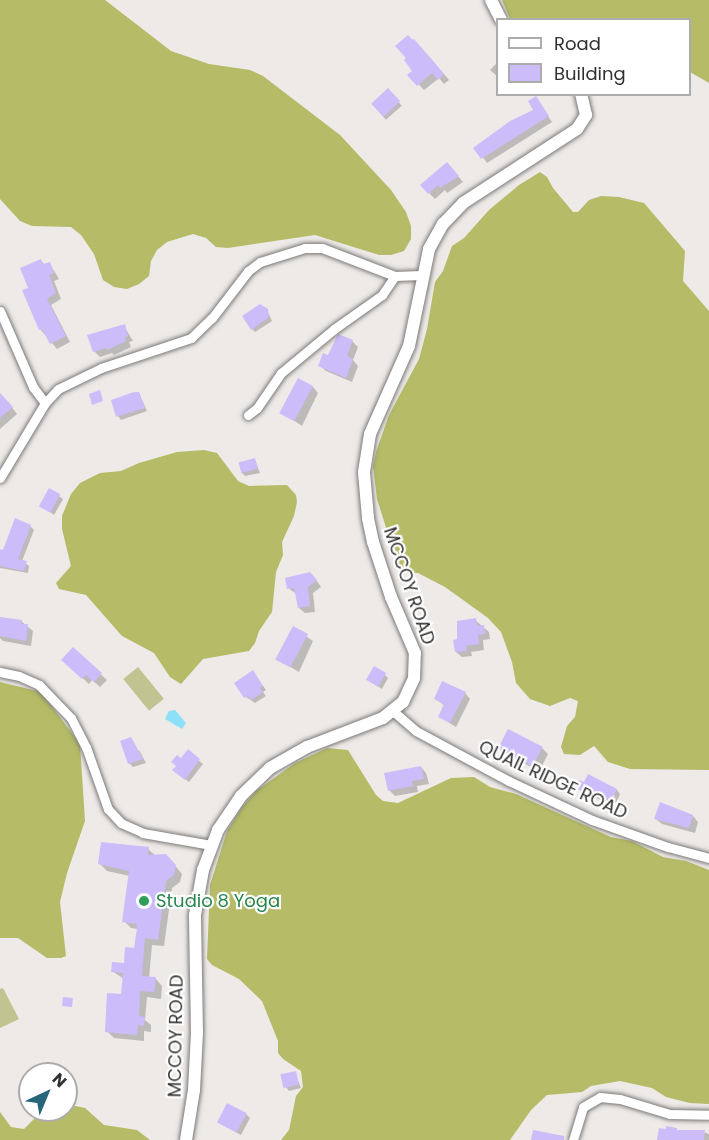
<!DOCTYPE html>
<style>
body{margin:0}
#map{position:relative;width:709px;height:1140px;overflow:hidden;background:#edeae8;font-family:Poppins,sans-serif}
div>[style]{position:absolute}
.green>*{inset:0;background:#bfc491;transform-origin:0 0}
.forest>*{inset:0;background:#b5bb66}
.water>*{inset:0;background:#8de0f8}
.shadow>*{inset:0;background:#0003;transform-origin:0 0}
.building>*{inset:0;background:#ccbcfa;transform-origin:0 0}
.roads{filter:drop-shadow(0 0 2px #7c7a78) drop-shadow(0 0 2px #7c7a78)}
.minor>*{height:9px;margin:-4.5px;padding:0 4.5px;transform-origin:4.5px;border-radius:4.5px;background:#fff}
.tertiary>*{height:12px;margin:-6px;padding:0 6px;transform-origin:6px;border-radius:6px;background:#fff}
.dots>*{width:16px;height:16px;translate:-50% -50%;box-sizing:border-box;border:3px solid #fff;border-radius:50%}
span{translate:-50% -50%;white-space:nowrap;text-align:center;line-height:1.15;-webkit-text-stroke:4.5px #fff;paint-order:stroke}
.street-label{font-size:18px;color:#31302f}
.leisure-label{font-size:18px;color:#27864d}
.left{translate:0 -50%;text-align:left}
.legend{position:absolute;left:496px;top:18px;width:195px;height:78px;box-sizing:border-box;background:#fff;border:2px solid #adacac;margin:0;padding:8px 10px;list-style:none;font-size:18px;color:#31302f}
.legend li{display:flex;align-items:center;gap:12px;height:30px}
.legend b{width:30px;border:2px solid #adacac}
.north{position:absolute;left:18px;top:1062px;width:60px;height:60px;box-sizing:border-box;background:#fff;border:2px solid #adacac;border-radius:50%;rotate:44deg;font-size:16px;font-weight:700;line-height:24px;text-align:center;color:#31302f}
.north::after{content:'';display:block;margin:auto;width:21px;height:27px;background:#27657b;clip-path:polygon(50% 0,100% 100%,50% 72%,0 100%)}
</style>
<div id="map">
<div class="green">
<div style="left:138px;top:667px;width:41px;height:19px;rotate:51deg"></div>
<div style="clip-path:polygon(3px 988px,19px 1019px,0 1028px,0 989px)"></div>
</div>
<div class="forest">
<div style="clip-path:polygon(0 0,105px 0,171px 51px,209px 64px,250px 70px,263px 76px,340px 135px,391px 190px,406px 212px,411px 226px,411px 239px,404px 251px,391px 255px,379px 255px,315px 235px,228px 248px,216px 247px,206px 238px,193px 234px,167px 242px,157px 250px,151px 261px,149px 276px,139px 284px,127px 289px,114px 287px,103px 280px,94px 254px,81px 235px,71px 227px,32px 226px,20px 221px,0 199px)"></div>
<div style="clip-path:polygon(502px 0,709px 0,709px 83px,690px 72px,690px 20px,510px 19px)"></div>
<div style="clip-path:polygon(540px 172px,547px 177px,553px 188px,573px 212px,578px 212px,589px 200px,601px 196px,619px 197px,644px 203px,685px 251px,683px 281px,709px 311px,709px 770px,630px 769px,608px 762px,594px 746px,580px 755px,564px 754px,561px 747px,567px 726px,575px 717px,578px 701px,570px 698px,550px 706px,530px 699px,516px 683px,512px 662px,501px 632px,488px 618px,445px 587px,418px 573px,405px 573px,397px 568px,397px 553px,389px 537px,377px 499px,373px 466px,376px 452px,389px 415px,419px 359px,427px 329px,435px 282px,443px 271px,452px 246px,464px 238px,489px 210px,519px 185px)"></div>
<div style="clip-path:polygon(204px 450px,217px 453px,238px 481px,249px 486px,287px 485px,296px 495px,297px 502px,294px 516px,282px 542px,283px 555px,276px 572px,272px 612px,259px 631px,255px 643px,249px 651px,203px 659px,181px 684px,170px 677px,154px 653px,122px 636px,86px 595px,59px 589px,56px 583px,71px 566px,62px 529px,62px 516px,71px 494px,80px 483px,100px 473px,121px 471px,139px 463px,177px 452px)"></div>
<div style="clip-path:polygon(0 682px,41px 692px,80px 744px,85px 821px,67px 873px,60px 902px,66px 956px,61px 958px,47px 958px,18px 938px,0 938px)"></div>
<div style="clip-path:polygon(327px 748px,348px 750px,376px 795px,383px 801px,398px 803px,451px 778px,474px 777px,490px 787px,516px 794px,611px 837px,632px 841px,663px 857px,686px 861px,709px 870px,709px 1104px,690px 1103px,666px 1097px,652px 1088px,620px 1081px,591px 1086px,582px 1092px,547px 1095px,531px 1110px,510px 1140px,281px 1140px,289px 1130px,296px 1096px,303px 1087px,301px 1071px,283px 1059px,278px 1053px,278px 1041px,262px 1001px,239px 979px,212px 965px,207px 959px,210px 885px,227px 831px,242px 807px,256px 791px,295px 763px)"></div>
<div style="clip-path:polygon(66px 1104px,85px 1108px,104px 1125px,137px 1130px,150px 1140px,0 1140px,0 1112px,11px 1127px,24px 1129px,43px 1110px,66px 1110px)"></div>
</div>
<div class="water">
<div style="clip-path:polygon(175px 710px,186px 723px,182px 729px,165px 719px,169px 711px)"></div>
</div>
<div class="shadow">
<div style="clip-path:polygon(420px 46px,449px 80px,444px 84px,439px 78px,424px 90px,410px 75px,414px 71px)"></div>
<div style="clip-path:polygon(498px 62px,498px 77px,490px 70px)"></div>
<div style="left:388px;top:90px;width:21px;height:21px;rotate:49deg"></div>
<div style="clip-path:polygon(536px 98px,552px 122px,487px 163px,476px 148px,535px 110px)"></div>
<div style="clip-path:polygon(452px 169px,463px 182px,447px 193px,445px 190px,435px 199px,429px 193px)"></div>
<div style="clip-path:polygon(41px 261px,45px 265px,50px 264px,59px 279px,54px 281px,61px 299px,51px 305px,70px 342px,57px 349px,41px 330px,24px 291px,30px 288px)"></div>
<div style="clip-path:polygon(267px 310px,272px 321px,255px 332px,252px 329px)"></div>
<div style="clip-path:polygon(124px 326px,133px 341px,129px 342px,131px 347px,114px 355px,112px 353px,100px 357px,94px 351px)"></div>
<div style="clip-path:polygon(352px 341px,358px 347px,353px 360px,358px 366px,352px 382px,326px 371px,320px 366px)"></div>
<div style="clip-path:polygon(313px 387px,318px 393px,302px 426px,283px 413px)"></div>
<div style="clip-path:polygon(139px 393px,147px 411px,121px 420px,118px 416px)"></div>
<div style="clip-path:polygon(0 403px,10px 405px,17px 414px,0 429px)"></div>
<div style="clip-path:polygon(255px 460px,260px 473px,245px 476px,241px 472px)"></div>
<div style="clip-path:polygon(50px 490px,63px 499px,54px 515px,41px 505px)"></div>
<div style="clip-path:polygon(30px 526px,34px 530px,22px 561px,29px 566px,28px 573px,0 568px,0 551px,4px 552px)"></div>
<div style="clip-path:polygon(316px 580px,321px 587px,313px 593px,315px 612px,305px 613px,299px 608px,297px 594px,289px 589px)"></div>
<div style="clip-path:polygon(0 619px,21px 621px,33px 631px,31px 646px,3px 641px,0 638px)"></div>
<div style="clip-path:polygon(475px 620px,489px 632px,490px 639px,483px 640px,484px 650px,471px 652px,472px 656px,462px 657px,456px 652px,459px 640px,457px 625px,458px 622px)"></div>
<div style="clip-path:polygon(294px 628px,313px 641px,299px 672px,279px 660px)"></div>
<div style="clip-path:polygon(73px 649px,107px 680px,100px 687px,92px 680px,89px 684px,63px 660px)"></div>
<div style="clip-path:polygon(385px 675px,388px 678px,382px 689px,368px 680px)"></div>
<div style="clip-path:polygon(256px 676px,266px 690px,263px 692px,266px 696px,255px 703px,246px 697px,236px 683px)"></div>
<div style="clip-path:polygon(465px 693px,470px 699px,456px 727px,440px 717px,445px 706px,436px 699px)"></div>
<div style="clip-path:polygon(542px 748px,548px 754px,539px 772px,500px 749px)"></div>
<div style="clip-path:polygon(139px 750px,146px 763px,133px 767px,129px 763px)"></div>
<div style="clip-path:polygon(188px 752px,203px 764px,189px 782px,177px 773px,181px 760px)"></div>
<div style="clip-path:polygon(421px 767px,426px 773px,429px 784px,417px 786px,418px 792px,395px 796px,389px 790px)"></div>
<div style="clip-path:polygon(589px 777px,617px 790px,620px 794px,616px 803px,598px 799px,581px 791px,577px 788px,585px 784px)"></div>
<div style="clip-path:polygon(693px 816px,698px 822px,695px 833px,662px 824px,656px 819px)"></div>
<div style="clip-path:polygon(148px 849px,156px 856px,173px 863px,182px 874px,180px 882px,172px 888px,164px 946px,152px 945px,149px 978px,155px 978px,162px 986px,161px 999px,147px 997px,145px 1020px,151px 1025px,151px 1032px,144px 1031px,144px 1041px,114px 1038px,107px 1031px,122px 996px,124px 979px,112px 971px,125px 964px,135px 949px,138px 929px,131px 928px,124px 921px,130px 876px,107px 871px,100px 864px)"></div>
<div style="clip-path:polygon(295px 1073px,301px 1088px,289px 1091px,286px 1087px)"></div>
<div style="clip-path:polygon(246px 1114px,250px 1118px,241px 1135px,219px 1123px)"></div>
<div style="clip-path:polygon(676px 1129px,679px 1131px,704px 1132px,709px 1134px,709px 1140px,658px 1140px)"></div>
</div>
<div class="building">
<div style="clip-path:polygon(408px 35px,413px 40px,414px 39px,444px 74px,438px 80px,432px 73px,417px 86px,407px 75px,412px 71px,404px 60px,406px 58px,395px 46px)"></div>
<div style="left:388px;top:88px;width:18px;height:23px;rotate:47deg"></div>
<div style="clip-path:polygon(536px 96px,549px 116px,481px 159px,473px 148px,510px 121px,533px 110px,528px 101px)"></div>
<div style="clip-path:polygon(447px 162px,459px 176px,440px 188px,438px 185px,428px 194px,420px 185px)"></div>
<div style="clip-path:polygon(41px 259px,43px 264px,50px 262px,54px 273px,49px 275px,56px 293px,47px 299px,66px 336px,50px 344px,42px 329px,39px 330px,22px 290px,28px 288px,20px 268px)"></div>
<div style="clip-path:polygon(260px 304px,268px 309px,269px 317px,251px 330px,242px 316px)"></div>
<div style="clip-path:polygon(125px 324px,128px 336px,125px 337px,126px 341px,107px 350px,106px 348px,93px 352px,87px 335px)"></div>
<div style="clip-path:polygon(338px 334px,353px 340px,347px 356px,353px 359px,346px 378px,318px 366px,323px 353px,328px 355px)"></div>
<div style="left:298px;top:378px;width:17px;height:40px;rotate:28deg"></div>
<div style="clip-path:polygon(100px 390px,103px 401px,92px 405px,89px 394px)"></div>
<div style="clip-path:polygon(134px 392px,139px 392px,145px 408px,116px 417px,111px 400px)"></div>
<div style="clip-path:polygon(0 393px,13px 407px,0 418px)"></div>
<div style="left:255px;top:458px;width:11px;height:17px;rotate:75deg"></div>
<div style="left:49px;top:488px;width:13px;height:21px;rotate:29deg"></div>
<div style="clip-path:polygon(15px 518px,31px 525px,18px 559px,27px 561px,24px 571px,0 566px,0 549px,3px 550px)"></div>
<div style="clip-path:polygon(310px 572px,317px 580px,308px 587px,310px 606px,298px 608px,294px 588px,287px 589px,285px 578px)"></div>
<div style="clip-path:polygon(0 617px,22px 620px,21px 624px,28px 624px,26px 641px,0 636px)"></div>
<div style="clip-path:polygon(476px 618px,477px 626px,484px 625px,485px 634px,478px 635px,479px 644px,466px 646px,467px 651px,455px 652px,453px 640px,457px 639px,457px 621px)"></div>
<div style="left:293px;top:626px;width:17px;height:38px;rotate:28deg"></div>
<div style="clip-path:polygon(73px 647px,102px 673px,94px 682px,86px 675px,82px 679px,61px 660px)"></div>
<div style="left:374px;top:666px;width:14px;height:16px;rotate:30deg"></div>
<div style="clip-path:polygon(253px 670px,263px 686px,260px 688px,263px 692px,251px 700px,248px 696px,244px 698px,234px 683px)"></div>
<div style="clip-path:polygon(442px 681px,466px 692px,450px 723px,438px 717px,444px 704px,434px 699px)"></div>
<div style="left:508px;top:729px;width:39px;height:22px;rotate:27deg"></div>
<div style="clip-path:polygon(131px 737px,143px 759px,128px 764px,120px 741px)"></div>
<div style="clip-path:polygon(188px 749px,200px 759px,185px 780px,172px 770px,176px 766px,171px 762px,177px 755px,181px 758px)"></div>
<div style="clip-path:polygon(421px 766px,424px 779px,412px 781px,413px 786px,388px 791px,384px 773px)"></div>
<div style="clip-path:polygon(588px 774px,617px 789px,612px 800px,593px 796px,575px 788px,579px 780px,584px 782px)"></div>
<div style="clip-path:polygon(660px 802px,693px 815px,689px 828px,654px 819px)"></div>
<div style="clip-path:polygon(101px 842px,149px 847px,148px 855px,166px 854px,176px 865px,174px 875px,166px 881px,158px 940px,145px 938px,142px 976px,156px 977px,154px 992px,140px 991px,139px 1016px,145px 1017px,144px 1026px,138px 1025px,137px 1035px,105px 1032px,107px 993px,121px 994px,123px 973px,111px 972px,112px 962px,124px 963px,125px 947px,134px 948px,137px 928px,136px 924px,122px 922px,129px 871px,98px 864px)"></div>
<div style="left:63px;top:997px;width:10px;height:9px;rotate:6deg"></div>
<div style="left:296px;top:1071px;width:14px;height:16px;rotate:78deg"></div>
<div style="left:227px;top:1103px;width:22px;height:22px;rotate:27deg"></div>
<div style="clip-path:polygon(666px 1126px,677px 1128px,677px 1130px,705px 1130px,704px 1140px,657px 1140px,659px 1128px,666px 1129px)"></div>
<div style="clip-path:polygon(533px 1130px,564px 1136px,564px 1140px,531px 1140px)"></div>
</div>
<div class="roads">
<div class="minor">
<div style="left:0;top:311px;width:83px;rotate:66.5deg"></div>
<div style="left:33px;top:387px;width:20px;rotate:53deg"></div>
<div style="left:248px;top:415px;width:11px;rotate:-38deg"></div>
<div style="left:257px;top:408px;width:42px;rotate:-55.6deg"></div>
<div style="left:281px;top:373px;width:69px;rotate:-39.7deg"></div>
<div style="left:334px;top:329px;width:59px;rotate:-35.3deg"></div>
<div style="left:382px;top:295px;width:23px;rotate:-56deg"></div>
<div style="left:0;top:478px;width:87px;rotate:-59deg"></div>
<div style="left:45px;top:403px;width:19px;rotate:-47deg"></div>
<div style="left:58px;top:389px;width:48px;rotate:-26deg"></div>
<div style="left:101px;top:368px;width:95px;rotate:-18.4deg"></div>
<div style="left:191px;top:338px;width:29px;rotate:-44deg"></div>
<div style="left:212px;top:318px;width:59px;rotate:-52.5deg"></div>
<div style="left:248px;top:271px;width:15px;rotate:-37deg"></div>
<div style="left:260px;top:262px;width:47px;rotate:-17.3deg"></div>
<div style="left:305px;top:248px;width:17px"></div>
<div style="left:322px;top:248px;width:78px;rotate:21deg"></div>
<div style="left:395px;top:276px;width:26px;rotate:-2deg"></div>
<div style="left:0;top:672px;width:19px;rotate:12deg"></div>
<div style="left:19px;top:676px;width:22px;rotate:24deg"></div>
<div style="left:39px;top:685px;width:46px;rotate:45.9deg"></div>
<div style="left:71px;top:718px;width:33px;rotate:63deg"></div>
<div style="left:86px;top:747px;width:66px;rotate:70.5deg"></div>
<div style="left:108px;top:809px;width:19px;rotate:47deg"></div>
<div style="left:121px;top:823px;width:24px;rotate:24deg"></div>
<div style="left:143px;top:833px;width:69px;rotate:10deg"></div>
<div style="left:393px;top:711px;width:30px;rotate:41deg"></div>
<div style="left:416px;top:731px;width:106px;rotate:28.3deg"></div>
<div style="left:509px;top:781px;width:92px;rotate:25.2deg"></div>
<div style="left:592px;top:820px;width:81px;rotate:19.6deg"></div>
<div style="left:668px;top:847px;width:42px;rotate:15deg"></div>
<div style="left:573px;top:1140px;width:34px;rotate:-73deg"></div>
<div style="left:583px;top:1107px;width:20px;rotate:-30deg"></div>
<div style="left:600px;top:1097px;width:20px;rotate:6deg"></div>
<div style="left:620px;top:1099px;width:52px;rotate:16.7deg"></div>
<div style="left:670px;top:1114px;width:39px;rotate:1deg"></div>
</div>
<div class="tertiary">
<div style="left:491px;top:0;width:22px;rotate:63deg"></div>
<div style="left:186px;top:1140px;width:51px;rotate:-80.9deg"></div>
<div style="left:194px;top:1090px;width:57px;rotate:-87deg"></div>
<div style="left:197px;top:1033px;width:118px;rotate:-91deg"></div>
<div style="left:195px;top:915px;width:46px;rotate:-79.9deg"></div>
<div style="left:203px;top:870px;width:43px;rotate:-69.4deg"></div>
<div style="left:218px;top:830px;width:41px;rotate:-55.9deg"></div>
<div style="left:241px;top:796px;width:40px;rotate:-44deg"></div>
<div style="left:270px;top:768px;width:43px;rotate:-29.6deg"></div>
<div style="left:307px;top:747px;width:81px;rotate:-20.9deg"></div>
<div style="left:383px;top:718px;width:26px;rotate:-39deg"></div>
<div style="left:403px;top:702px;width:26px;rotate:-65deg"></div>
<div style="left:414px;top:678px;width:25px;rotate:-88deg"></div>
<div style="left:415px;top:653px;width:61px;rotate:-113.2deg"></div>
<div style="left:391px;top:597px;width:58px;rotate:-108.1deg"></div>
<div style="left:373px;top:542px;width:25px;rotate:-102deg"></div>
<div style="left:368px;top:518px;width:46px;rotate:-95deg"></div>
<div style="left:364px;top:472px;width:38px;rotate:-81deg"></div>
<div style="left:370px;top:434px;width:96px;rotate:-66.1deg"></div>
<div style="left:409px;top:346px;width:99px;rotate:-78.3deg"></div>
<div style="left:429px;top:249px;width:29px;rotate:-61deg"></div>
<div style="left:443px;top:224px;width:29px;rotate:-46deg"></div>
<div style="left:463px;top:203px;width:136px;rotate:-33deg"></div>
<div style="left:577px;top:129px;width:17px;rotate:-57deg"></div>
<div style="left:586px;top:115px;width:22px;rotate:-103deg"></div>
</div>
</div>
<div class="dots">
<div style="left:144px;top:901px;background:#2e9e5b"></div>
</div>
<div class="street-label">
<span style="left:409px;top:586px;rotate:71deg">MCCOY ROAD</span>
<span style="left:553px;top:780px;rotate:25deg">QUAIL RIDGE ROAD</span>
<span style="left:176px;top:1036px;rotate:-89deg">MCCOY ROAD</span>
</div>
<div class="leisure-label">
<span class="left" style="left:156px;top:901px">Studio 8 Yoga</span>
</div>
<ul class="legend">
<li><b style="height:8px;background:#fff"></b>Road</li>
<li><b style="height:16px;background:#ccbcfa"></b>Building</li>
</ul>
<div class="north">N</div>
</div>
